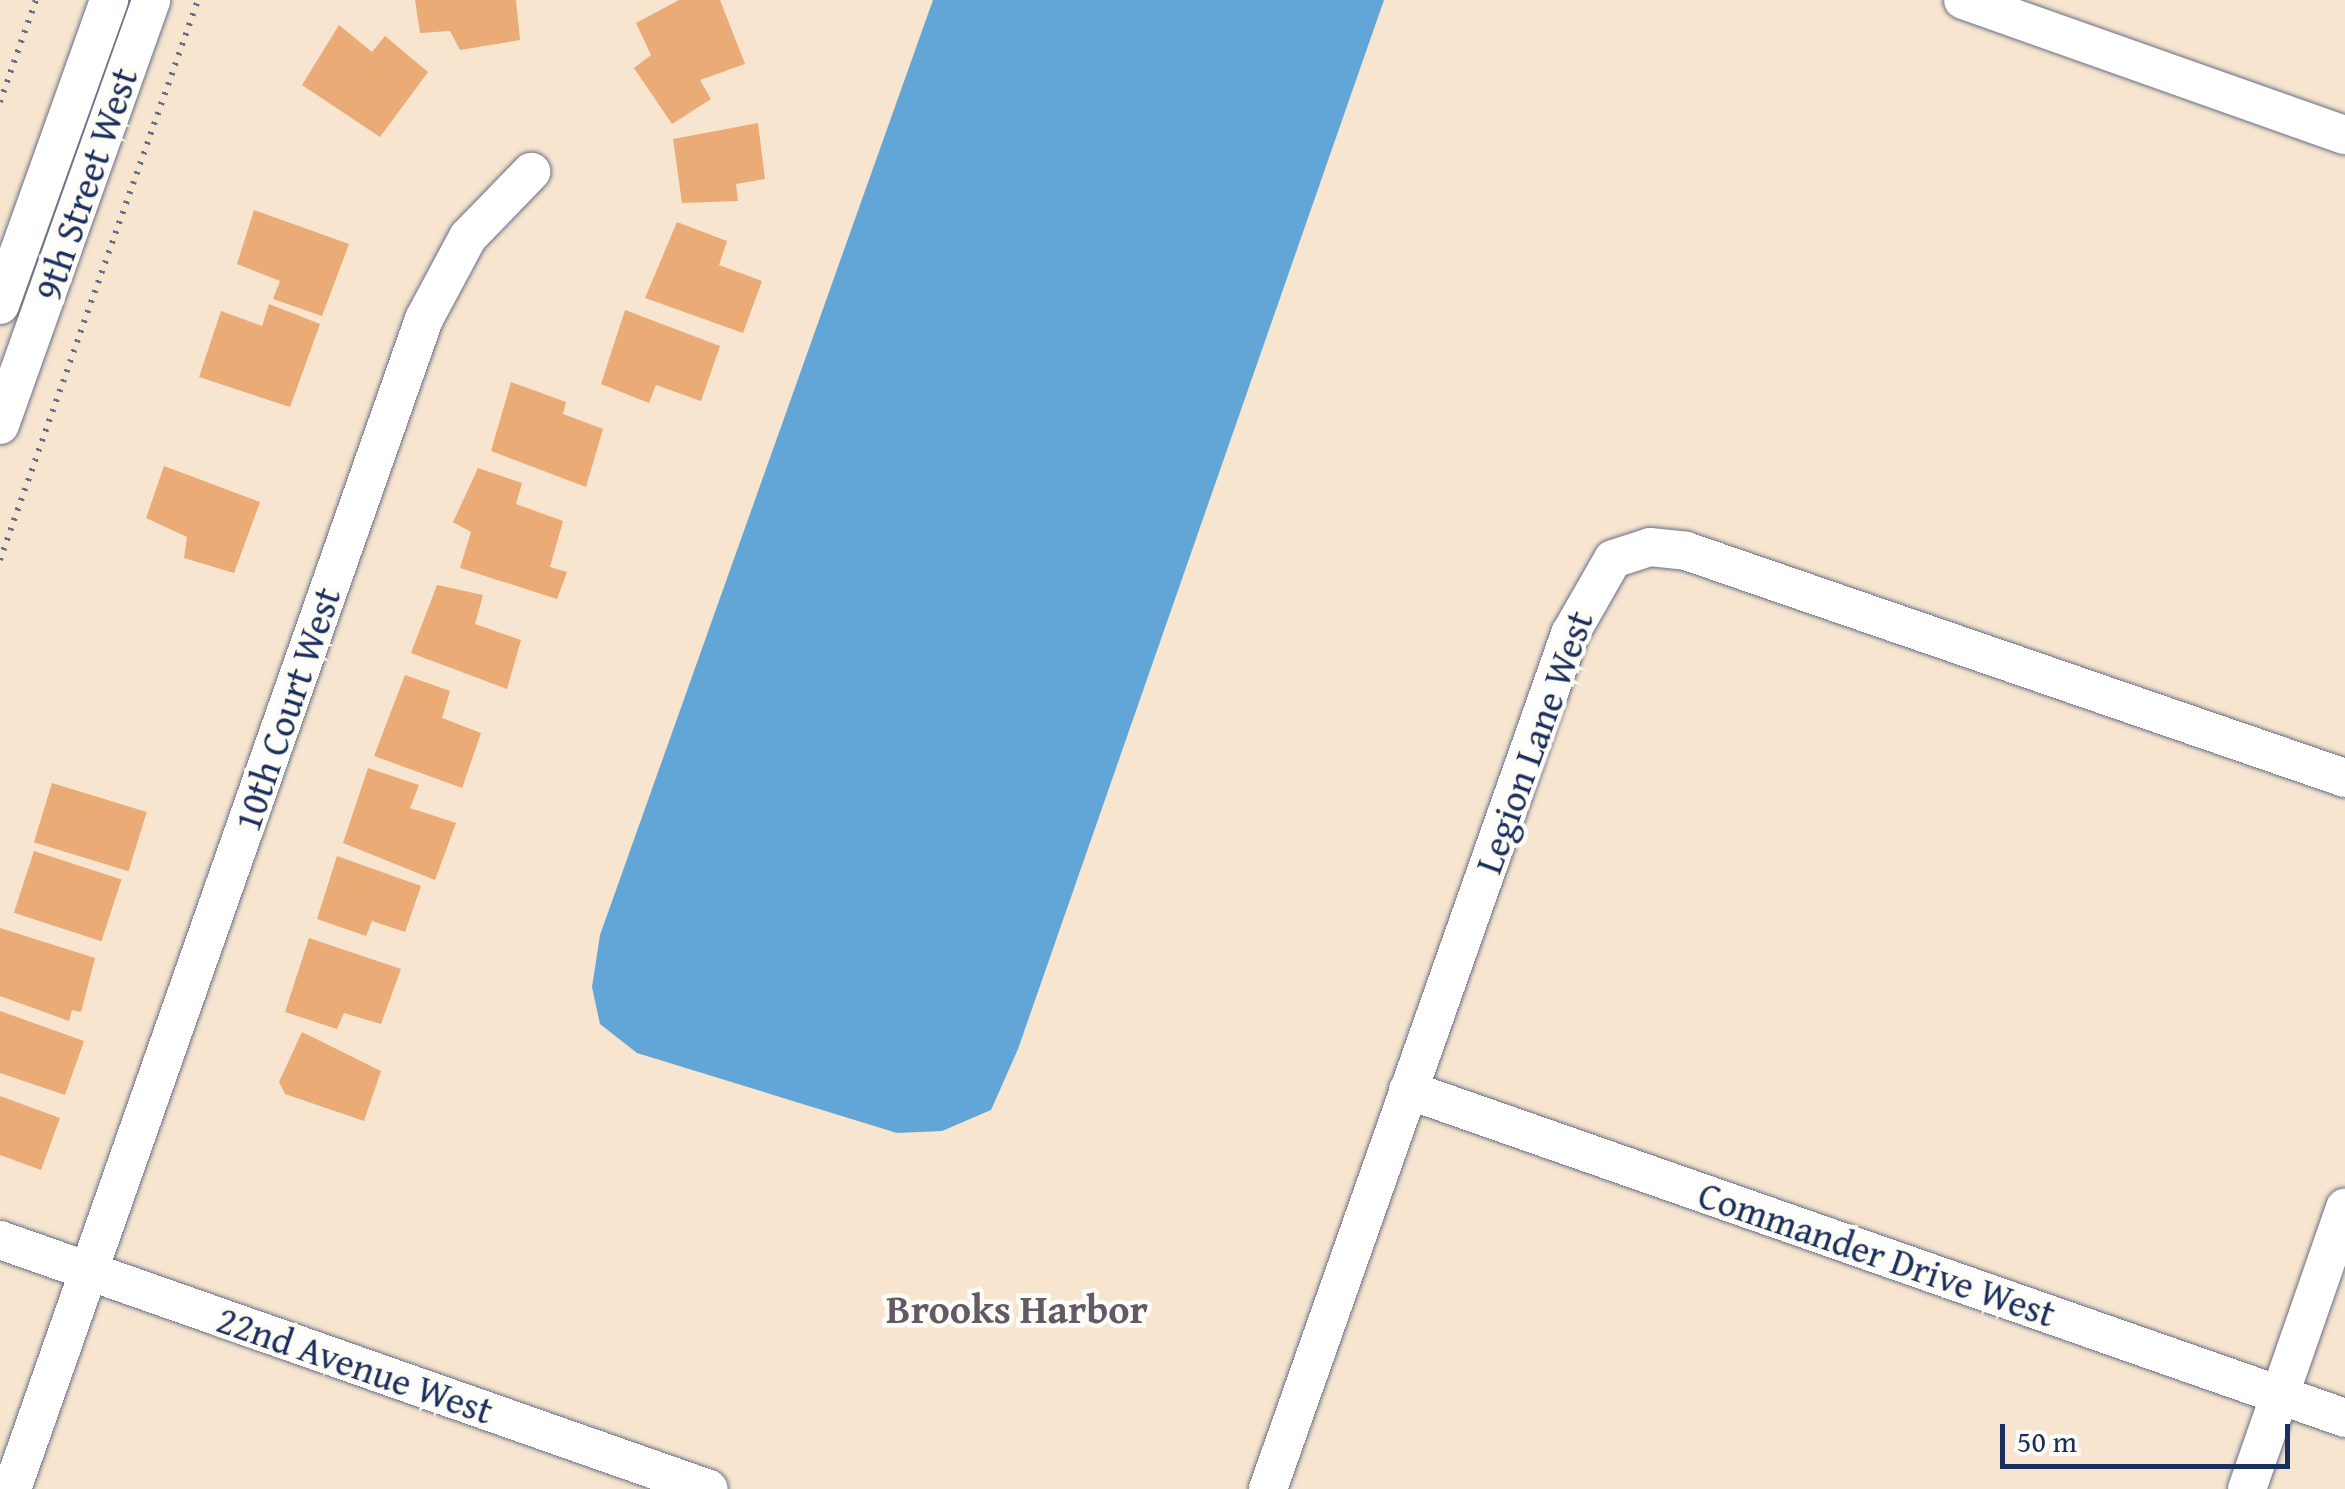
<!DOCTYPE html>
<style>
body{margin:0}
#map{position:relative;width:2345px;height:1489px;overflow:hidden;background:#f7e5cf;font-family:"Gentium Book Plus",serif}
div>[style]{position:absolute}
.water>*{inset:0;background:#62a6d7}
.building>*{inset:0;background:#eaab76;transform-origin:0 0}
.path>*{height:6px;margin-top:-3px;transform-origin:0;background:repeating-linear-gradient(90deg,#686f86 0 2.5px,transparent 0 10.5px)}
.roads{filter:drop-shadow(0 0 2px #686f86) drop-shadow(0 0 2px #686f86)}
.minor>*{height:38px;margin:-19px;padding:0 19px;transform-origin:19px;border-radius:19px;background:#fff}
span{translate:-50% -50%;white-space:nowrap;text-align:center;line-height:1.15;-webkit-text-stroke:9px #fdfcf7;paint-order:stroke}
.street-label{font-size:38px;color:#1b2f5e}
.neighbourhood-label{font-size:40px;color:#635a66;font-weight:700}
.scale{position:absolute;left:2000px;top:1424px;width:290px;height:45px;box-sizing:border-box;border:5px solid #1b2f5e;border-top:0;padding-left:12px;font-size:30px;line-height:35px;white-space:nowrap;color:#1b2f5e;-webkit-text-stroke:8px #fdfcf7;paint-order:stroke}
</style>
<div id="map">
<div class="water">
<div style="clip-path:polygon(933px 0,1384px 0,1018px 1049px,991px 1110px,942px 1131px,897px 1133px,637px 1053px,600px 1024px,592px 987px,600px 935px)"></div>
</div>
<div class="building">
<div style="clip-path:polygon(415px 0,516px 0,520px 40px,460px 50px,450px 31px,420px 33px)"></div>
<div style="clip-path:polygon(679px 0,720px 0,745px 64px,700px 80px,711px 99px,672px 124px,634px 68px,651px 55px,636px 23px)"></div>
<div style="clip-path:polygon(339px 25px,372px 52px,385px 36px,428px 72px,380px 137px,302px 85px)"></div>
<div style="clip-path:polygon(758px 123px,765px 179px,736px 184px,738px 201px,682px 203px,673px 139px)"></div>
<div style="clip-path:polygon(254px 210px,349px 244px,322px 316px,273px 299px,280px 281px,237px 264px)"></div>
<div style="clip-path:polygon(677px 222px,727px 241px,719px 265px,762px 281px,743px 333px,645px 298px)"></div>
<div style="clip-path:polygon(269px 304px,320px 324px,290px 407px,199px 377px,221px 311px,262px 326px)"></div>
<div style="clip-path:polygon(625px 310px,720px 346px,701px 401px,656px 385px,649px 403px,601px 384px)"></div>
<div style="clip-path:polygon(511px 382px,566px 402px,563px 414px,603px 429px,586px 487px,491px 451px)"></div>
<div style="clip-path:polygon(164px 466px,260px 502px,234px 573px,184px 558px,187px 537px,146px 518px)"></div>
<div style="clip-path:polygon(478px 468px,522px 483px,516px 504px,563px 521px,550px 567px,567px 572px,557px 599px,460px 568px,471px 532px,453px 522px)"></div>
<div style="clip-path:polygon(437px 585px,483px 595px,475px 624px,521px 640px,507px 689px,411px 653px)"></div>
<div style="clip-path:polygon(405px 675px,450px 691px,442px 718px,481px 733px,462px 788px,374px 756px)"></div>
<div style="clip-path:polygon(368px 768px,419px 785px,410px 808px,456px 823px,435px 880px,343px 843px)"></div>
<div style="left:52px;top:783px;width:99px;height:62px;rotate:17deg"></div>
<div style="left:34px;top:851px;width:92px;height:65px;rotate:18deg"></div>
<div style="clip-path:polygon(337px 856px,421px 886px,405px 932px,372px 921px,366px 936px,317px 919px)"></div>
<div style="clip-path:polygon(0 928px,95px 958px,81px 1012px,72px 1010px,69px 1021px,0 996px)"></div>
<div style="clip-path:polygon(309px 938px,401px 969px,381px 1024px,344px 1013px,337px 1029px,285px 1012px)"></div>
<div style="clip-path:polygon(0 1011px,84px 1041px,65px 1095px,0 1073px)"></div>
<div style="clip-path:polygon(302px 1032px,381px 1071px,364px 1121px,285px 1094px,279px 1082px)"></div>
<div style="clip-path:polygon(0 1096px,60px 1118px,41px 1170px,0 1155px)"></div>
</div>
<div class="path">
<div style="left:0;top:102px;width:108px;rotate:-70.6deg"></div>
<div style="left:0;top:560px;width:594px;rotate:-70.53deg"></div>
</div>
<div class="roads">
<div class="minor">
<div style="left:1963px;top:0;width:405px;rotate:19.5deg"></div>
<div style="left:0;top:305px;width:324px;rotate:-70.3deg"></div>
<div style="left:0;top:425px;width:451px;rotate:-70.4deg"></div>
<div style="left:1408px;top:1090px;width:993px;rotate:19.29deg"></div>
<div style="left:0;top:1240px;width:751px;rotate:19.35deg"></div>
<div style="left:12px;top:1489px;width:1240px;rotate:-70.6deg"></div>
<div style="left:424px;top:319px;width:93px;rotate:-61.8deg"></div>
<div style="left:468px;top:237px;width:91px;rotate:-45.9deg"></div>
<div style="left:1268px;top:1489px;width:907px;rotate:-70.55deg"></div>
<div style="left:1570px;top:634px;width:86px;rotate:-60.2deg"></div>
<div style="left:1613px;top:559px;width:39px;rotate:-18deg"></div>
<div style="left:1650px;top:547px;width:36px;rotate:6deg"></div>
<div style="left:1686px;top:551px;width:697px;rotate:19.01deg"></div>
<div style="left:2247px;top:1489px;width:298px;rotate:-70.8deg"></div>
</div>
</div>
<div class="street-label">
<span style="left:86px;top:184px;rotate:-71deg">9th Street West</span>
<span style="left:287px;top:709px;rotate:-71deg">10th Court West</span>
<span style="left:1534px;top:742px;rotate:-70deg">Legion Lane West</span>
<span style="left:1877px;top:1254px;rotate:19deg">Commander Drive West</span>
<span style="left:355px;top:1365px;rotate:19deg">22nd Avenue West</span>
</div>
<div class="neighbourhood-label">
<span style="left:1017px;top:1309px">Brooks Harbor</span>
</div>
<div class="scale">50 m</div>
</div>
